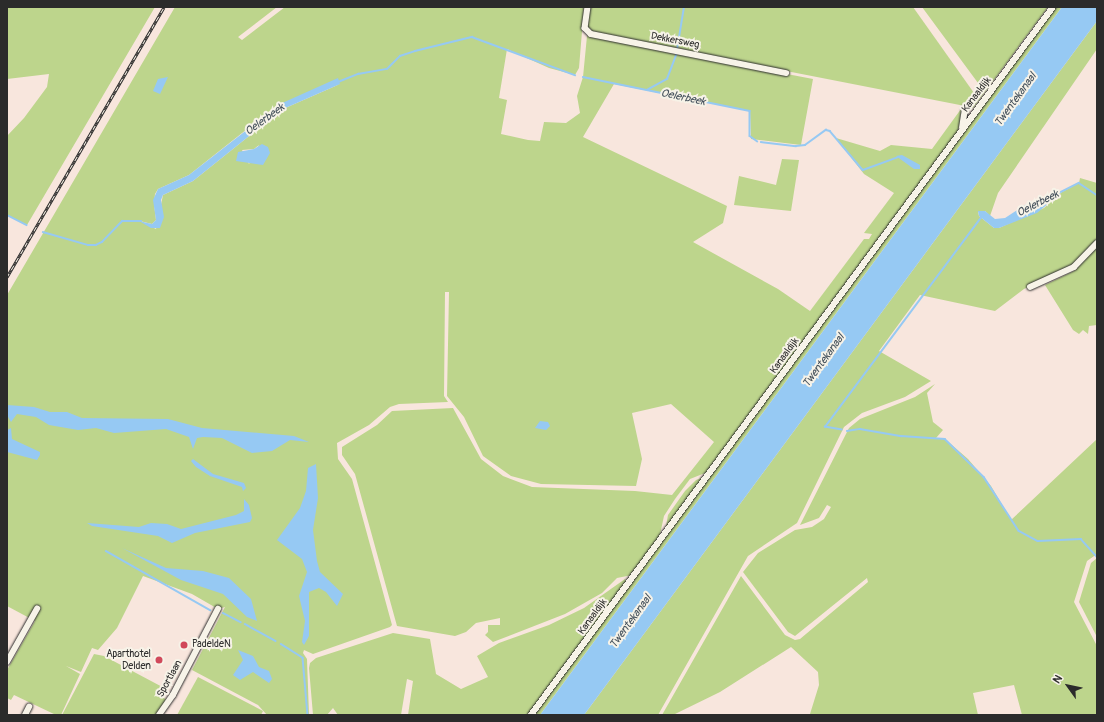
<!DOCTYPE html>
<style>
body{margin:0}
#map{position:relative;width:1104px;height:722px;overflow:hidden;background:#f8e6dd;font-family:Pangolin,sans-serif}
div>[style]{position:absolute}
.green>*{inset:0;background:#bdd58c}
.water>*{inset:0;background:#96c9f3}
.stream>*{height:1.5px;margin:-0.75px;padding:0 0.75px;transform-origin:0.75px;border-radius:0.75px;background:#96c9f3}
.roads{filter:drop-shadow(0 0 1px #2b2b2b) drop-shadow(0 0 1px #2b2b2b)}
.minor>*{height:5.5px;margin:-2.75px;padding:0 2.75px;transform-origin:2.75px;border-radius:2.75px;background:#f7f3e8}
.rail>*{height:3px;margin-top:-1.5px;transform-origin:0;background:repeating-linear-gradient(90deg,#f7f3e8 0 4.5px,#2b2b2b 0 9px);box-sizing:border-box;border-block:1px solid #2b2b2b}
.dots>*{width:11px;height:11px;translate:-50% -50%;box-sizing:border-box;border:2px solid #f7f3e8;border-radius:50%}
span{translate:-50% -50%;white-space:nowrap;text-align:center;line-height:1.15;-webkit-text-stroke:4px #f7f3e8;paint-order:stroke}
.street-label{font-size:10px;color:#2b2b2b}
.poi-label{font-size:10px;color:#2b2b2b}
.left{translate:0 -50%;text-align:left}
.right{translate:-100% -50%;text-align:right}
.water-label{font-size:11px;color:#46525d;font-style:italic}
.frame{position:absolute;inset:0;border:8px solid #2b2b2b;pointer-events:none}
.north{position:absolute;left:1048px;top:666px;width:40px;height:40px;-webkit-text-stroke:3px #f7f3e8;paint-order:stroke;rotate:303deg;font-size:11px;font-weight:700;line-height:16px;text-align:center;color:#2b2b2b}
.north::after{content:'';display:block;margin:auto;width:14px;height:18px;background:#2b2b2b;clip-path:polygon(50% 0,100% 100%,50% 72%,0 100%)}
</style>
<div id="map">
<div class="green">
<div style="clip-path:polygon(7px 7px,155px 7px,27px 225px,7px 215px,7px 136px,24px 118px,47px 87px,49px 74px,7px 79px)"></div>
<div style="clip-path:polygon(evenodd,175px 7px,277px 7px,238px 37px,242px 40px,285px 7px,584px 7px,579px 68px,575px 75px,549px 68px,507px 49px,499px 98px,507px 100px,501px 134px,528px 140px,540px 141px,544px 122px,566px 123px,580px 113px,577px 96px,583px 77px,587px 36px,813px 79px,801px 145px,751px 139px,750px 111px,614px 84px,583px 137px,727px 206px,723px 223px,693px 242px,778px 289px,810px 311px,864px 239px,869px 239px,872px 234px,864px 233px,894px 193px,864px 174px,836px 138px,880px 151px,891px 145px,932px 149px,961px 109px,960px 123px,957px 134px,710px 471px,690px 479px,675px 499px,664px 516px,659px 539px,632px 575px,617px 578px,602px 593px,565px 614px,493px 642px,485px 635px,488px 632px,488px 625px,500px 625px,500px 618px,476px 623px,466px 632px,455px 636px,397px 626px,355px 474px,342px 455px,342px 447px,377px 425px,392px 411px,453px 408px,481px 459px,503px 476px,532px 487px,635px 491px,672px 495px,714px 442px,671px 404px,632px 413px,642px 459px,636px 486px,541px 484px,511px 476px,483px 456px,464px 417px,447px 396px,449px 292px,445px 292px,444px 396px,448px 402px,399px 404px,390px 407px,369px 425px,337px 443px,338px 459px,352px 479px,392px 625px,390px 627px,313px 654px,304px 650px,303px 653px,307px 659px,309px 715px,267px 715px,258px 705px,192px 670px,225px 607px,218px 609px,192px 594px,143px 576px,117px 628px,98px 650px,92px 648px,81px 672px,66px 666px,80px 674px,61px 715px,56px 715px,14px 695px,11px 700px,7px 698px,7px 670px,35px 621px,7px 606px,7px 295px,175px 7px,340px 84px,283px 109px,193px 181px,163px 195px,156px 229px,140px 221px,152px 224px,156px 220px,154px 204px,155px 194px,158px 189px,189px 175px,271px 110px,280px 104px,340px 84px,175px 7px,259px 145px,249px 164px,242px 150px,254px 149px,259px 145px)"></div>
<div style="clip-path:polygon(589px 7px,913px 7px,974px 93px,965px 106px,592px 33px,586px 27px)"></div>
<div style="clip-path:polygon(922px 7px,1048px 7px,973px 108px,970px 107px,980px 92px,978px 83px)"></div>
<div style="clip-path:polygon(1055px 7px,1062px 7px,540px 715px,534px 715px)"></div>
<div style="clip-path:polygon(1097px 21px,1097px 49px,998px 193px,990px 216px,985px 211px,978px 212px,979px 216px,994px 228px,999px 228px,1044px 208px,1062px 192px,1079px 183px,1080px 178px,1097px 183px,1097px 239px,1076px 263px,1024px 289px,995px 311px,920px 295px,879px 351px,931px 381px,905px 397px,862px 413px,844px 427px,797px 523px,748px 556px,658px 715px,584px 715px)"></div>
<div style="clip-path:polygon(782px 159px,799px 160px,791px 211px,734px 205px,739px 176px,776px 185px)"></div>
<div style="clip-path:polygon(1097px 247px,1097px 325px,1089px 326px,1088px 334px,1083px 330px,1079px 334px,1073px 330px,1045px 285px,1074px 271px)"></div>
<div style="clip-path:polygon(935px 384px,927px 393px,933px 422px,943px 430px,936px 438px,945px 439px,968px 459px,991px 486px,1011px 520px,1097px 439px,1097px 554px,1087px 561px,1074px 602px,1097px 646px,1097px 714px,1022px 715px,1014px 685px,973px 693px,978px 715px,810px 714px,819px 685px,818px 672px,791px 647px,720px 692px,673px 715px,662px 715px,741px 576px,785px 635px,795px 640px,800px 639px,868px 582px,867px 578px,795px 636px,788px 632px,743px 572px,758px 553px,795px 530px,812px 527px,824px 519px,831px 507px,827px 505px,819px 518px,800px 525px,849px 428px,860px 419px,915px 397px)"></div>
<div style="clip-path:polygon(706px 476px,665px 532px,668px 515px,685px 491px,696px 480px)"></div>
<div style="clip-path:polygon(1097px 558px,1097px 637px,1079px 602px,1091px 563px)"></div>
<div style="clip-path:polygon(625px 579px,627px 582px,529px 715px,408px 715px,413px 681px,407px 679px,401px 715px,338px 715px,333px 708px,327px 715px,313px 715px,309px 668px,310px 663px,316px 658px,393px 633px,430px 639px,436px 674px,461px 689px,488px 677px,477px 656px,499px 643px,549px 625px,584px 608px)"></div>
<div style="clip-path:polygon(94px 654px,104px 656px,168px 690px,164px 698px,166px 700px,156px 715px,62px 715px)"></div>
<div style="clip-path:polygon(198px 677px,263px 711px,261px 715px,177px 715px)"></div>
</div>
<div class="water">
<div style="clip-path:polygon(1062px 7px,1097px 7px,1097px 21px,584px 715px,540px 715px)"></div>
<div style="clip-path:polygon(168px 77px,160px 94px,153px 91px,158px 79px)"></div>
<div style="clip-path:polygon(338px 78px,340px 84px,283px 109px,193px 181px,163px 195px,161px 200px,164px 217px,160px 228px,151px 228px,139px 221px,152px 224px,156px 220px,153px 200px,158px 189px,189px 175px,280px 104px)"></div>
<div style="clip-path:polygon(262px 144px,268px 147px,270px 153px,263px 165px,236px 161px,238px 152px,254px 149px)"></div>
<div style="clip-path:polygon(902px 155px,920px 165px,920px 169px,914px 169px,896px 156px)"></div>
<div style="clip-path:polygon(1062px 192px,1037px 213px,999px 228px,994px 228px,979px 216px,978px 211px,985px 211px,995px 219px,1005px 218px,1028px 203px)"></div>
<div style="clip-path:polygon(7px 405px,34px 407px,50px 412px,67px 412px,82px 418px,168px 419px,202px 428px,294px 436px,309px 442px,290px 440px,272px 451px,252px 453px,222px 438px,203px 437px,197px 438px,193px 449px,189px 437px,166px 429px,114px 433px,96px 428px,78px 430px,49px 425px,36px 417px,17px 414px,11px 422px,7px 415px)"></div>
<div style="clip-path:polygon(540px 421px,548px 422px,550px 426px,546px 430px,535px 428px)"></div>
<div style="clip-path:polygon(11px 428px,12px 439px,40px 452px,40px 455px,37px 460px,7px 452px,7px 430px)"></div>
<div style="clip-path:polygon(193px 459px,213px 474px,244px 483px,246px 488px,243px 491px,242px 487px,210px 476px,196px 467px,191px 461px)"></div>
<div style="clip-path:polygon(316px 464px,318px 498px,313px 530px,317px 561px,320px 572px,343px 594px,337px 606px,326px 592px,319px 588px,309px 592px,309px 636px,304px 645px,302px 642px,305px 621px,299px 596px,307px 572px,302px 559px,277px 540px,300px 508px,306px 491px,308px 468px)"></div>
<div style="clip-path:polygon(244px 499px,249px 505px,252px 518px,250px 522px,195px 533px,172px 543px,158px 536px,92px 526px,87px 523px,139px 527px,151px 523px,167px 524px,181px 529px,236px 515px,244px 511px)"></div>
<div style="clip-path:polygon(122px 548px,166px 568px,203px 571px,229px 578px,251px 599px,257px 621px,247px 617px,223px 594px,181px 580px)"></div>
<div style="clip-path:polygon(238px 650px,253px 656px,259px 667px,269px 671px,272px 679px,269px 683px,253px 672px,240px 680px,233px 675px,243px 660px)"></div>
</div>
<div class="stream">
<div style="left:677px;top:50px;width:44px;rotate:-80.8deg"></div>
<div style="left:583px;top:77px;width:170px;rotate:11.5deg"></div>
<div style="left:750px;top:111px;width:25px;rotate:90deg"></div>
<div style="left:750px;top:136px;width:9px;rotate:36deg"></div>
<div style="left:338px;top:82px;width:22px;rotate:-22deg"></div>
<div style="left:358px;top:74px;width:29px;rotate:-10deg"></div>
<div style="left:387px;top:69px;width:18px;rotate:-45deg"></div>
<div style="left:400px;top:56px;width:16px;rotate:-18deg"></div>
<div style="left:415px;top:51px;width:59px;rotate:-13.8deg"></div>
<div style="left:472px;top:37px;width:110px;rotate:20.3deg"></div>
<div style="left:647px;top:90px;width:23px;rotate:-29deg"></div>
<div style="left:667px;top:79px;width:28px;rotate:-69deg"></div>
<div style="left:761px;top:142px;width:35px;rotate:7deg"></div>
<div style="left:796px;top:146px;width:9px;rotate:-6deg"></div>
<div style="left:805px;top:145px;width:26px;rotate:-36deg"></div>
<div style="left:826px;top:130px;width:4px;rotate:14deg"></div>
<div style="left:830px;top:131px;width:51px;rotate:49.8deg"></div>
<div style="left:863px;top:170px;width:37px;rotate:-20deg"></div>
<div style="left:1061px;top:192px;width:20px;rotate:-27deg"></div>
<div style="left:1079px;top:183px;width:22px;rotate:34deg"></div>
<div style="left:7px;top:215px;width:22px;rotate:27deg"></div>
<div style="left:43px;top:232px;width:47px;rotate:16.1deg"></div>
<div style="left:88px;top:245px;width:8px"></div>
<div style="left:96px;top:245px;width:7px;rotate:-27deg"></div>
<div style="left:102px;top:242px;width:29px;rotate:-46deg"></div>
<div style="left:122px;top:221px;width:19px"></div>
<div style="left:842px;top:430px;width:17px;rotate:-170deg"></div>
<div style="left:825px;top:427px;width:263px;rotate:-53.3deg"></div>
<div style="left:847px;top:431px;width:13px;rotate:-9deg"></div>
<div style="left:860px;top:429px;width:42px;rotate:9.7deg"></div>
<div style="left:901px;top:436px;width:44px;rotate:3.9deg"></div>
<div style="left:945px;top:439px;width:54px;rotate:44.3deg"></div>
<div style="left:984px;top:477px;width:64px;rotate:57.1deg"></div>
<div style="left:1019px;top:531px;width:21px;rotate:28deg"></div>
<div style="left:1038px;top:541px;width:43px;rotate:-2.7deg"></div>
<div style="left:1081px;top:539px;width:24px;rotate:48deg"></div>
<div style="left:106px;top:551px;width:120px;rotate:29.6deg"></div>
<div style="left:223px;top:613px;width:20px;rotate:27deg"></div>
<div style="left:245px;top:624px;width:35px;rotate:29deg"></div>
<div style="left:281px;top:644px;width:26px;rotate:32deg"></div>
<div style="left:303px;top:658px;width:57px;rotate:85deg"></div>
</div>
<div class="roads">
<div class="minor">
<div style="left:588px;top:7px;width:21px;rotate:98deg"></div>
<div style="left:585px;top:28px;width:8px;rotate:45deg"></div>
<div style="left:591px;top:34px;width:199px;rotate:11.3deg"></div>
<div style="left:962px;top:128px;width:19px;rotate:-81deg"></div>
<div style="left:1030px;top:287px;width:48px;rotate:-24.4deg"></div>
<div style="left:1074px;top:267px;width:33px;rotate:-46deg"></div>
<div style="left:7px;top:662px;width:61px;rotate:-60.5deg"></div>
<div style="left:25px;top:715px;width:9px;rotate:-63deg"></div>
<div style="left:159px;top:715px;width:24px;rotate:-55deg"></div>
<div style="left:173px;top:695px;width:97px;rotate:-62.4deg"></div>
<div style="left:531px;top:715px;width:880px;rotate:-53.6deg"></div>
</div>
</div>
<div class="rail">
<div style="left:7px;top:277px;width:312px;rotate:-59.8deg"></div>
</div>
<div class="dots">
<div style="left:184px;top:645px;background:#d1495b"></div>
<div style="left:159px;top:660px;background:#d1495b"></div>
</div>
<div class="street-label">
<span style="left:675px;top:41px;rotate:11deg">Dekkersweg</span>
<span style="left:977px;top:95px;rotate:-53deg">Kanaaldijk</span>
<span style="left:785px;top:356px;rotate:-54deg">Kanaaldijk</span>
<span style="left:593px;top:617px;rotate:-54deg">Kanaaldijk</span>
<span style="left:170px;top:679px;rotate:-61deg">Sportlaan</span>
</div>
<div class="poi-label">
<span class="left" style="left:192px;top:645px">PadeldeN</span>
<span class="right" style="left:151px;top:660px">Aparthotel<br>Delden</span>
</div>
<div class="water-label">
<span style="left:683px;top:98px;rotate:12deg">Oelerbeek</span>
<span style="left:1016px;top:100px;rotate:-54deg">Twentekanaal</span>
<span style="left:265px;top:120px;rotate:-36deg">Oelerbeek</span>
<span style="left:1038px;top:204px;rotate:-27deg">Oelerbeek</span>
<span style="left:824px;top:361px;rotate:-54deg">Twentekanaal</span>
<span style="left:631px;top:622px;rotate:-54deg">Twentekanaal</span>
</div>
<div class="frame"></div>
<div class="north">N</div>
</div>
